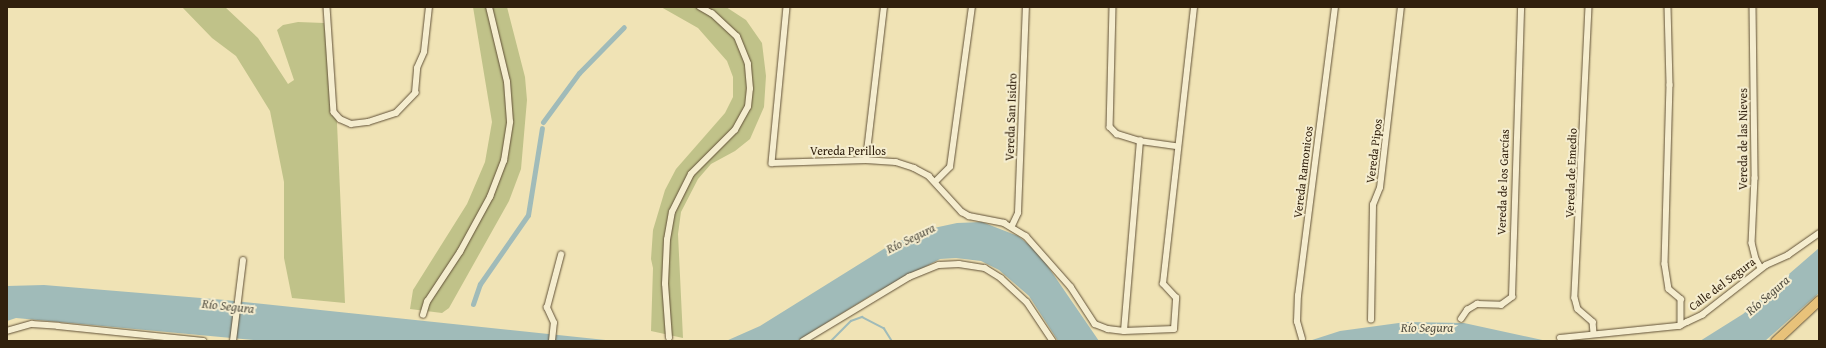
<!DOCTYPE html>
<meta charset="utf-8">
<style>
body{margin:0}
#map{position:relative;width:1826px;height:348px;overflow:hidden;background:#f0e3b5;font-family:"Gentium Book Plus",serif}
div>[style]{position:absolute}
.green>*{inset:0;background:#c0c289}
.water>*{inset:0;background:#a0bbb9}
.stream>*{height:1.5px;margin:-0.75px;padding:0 0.75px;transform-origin:0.75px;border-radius:0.75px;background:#a0bbb9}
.canal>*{height:5px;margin:-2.5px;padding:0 2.5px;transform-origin:2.5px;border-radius:2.5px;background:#a0bbb9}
.roads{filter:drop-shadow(0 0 1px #615137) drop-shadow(0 0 1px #615137)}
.street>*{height:5.5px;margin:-2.75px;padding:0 2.75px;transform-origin:2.75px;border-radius:2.75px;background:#f5edcf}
.primary>*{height:9px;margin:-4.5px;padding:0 4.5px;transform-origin:4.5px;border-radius:4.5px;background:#e8c27a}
span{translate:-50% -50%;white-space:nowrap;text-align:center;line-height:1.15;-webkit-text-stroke:4px #f5edcf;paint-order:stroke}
.street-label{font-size:12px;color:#31200d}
.water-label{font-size:13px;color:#524e41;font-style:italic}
.frame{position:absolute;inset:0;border:8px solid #31200d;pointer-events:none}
</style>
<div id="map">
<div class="green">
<div style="clip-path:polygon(182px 7px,225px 7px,258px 38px,288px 84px,294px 80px,277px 30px,283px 25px,298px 22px,324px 23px,337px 123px,345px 303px,292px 298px,284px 258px,284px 182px,270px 111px,236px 56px,212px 38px)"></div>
<div style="clip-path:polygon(473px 7px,507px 7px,525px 77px,527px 100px,521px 169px,509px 201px,449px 308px,442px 313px,410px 309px,413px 290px,467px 204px,485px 162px,492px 122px)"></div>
<div style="clip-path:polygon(661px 7px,726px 7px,746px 20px,762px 43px,766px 76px,764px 107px,750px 139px,735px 151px,711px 164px,698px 179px,681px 212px,678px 234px,683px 338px,651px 331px,653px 268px,651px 259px,653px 230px,665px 190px,676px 169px,725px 113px,733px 97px,733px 77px,727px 61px,698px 28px)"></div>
</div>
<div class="water">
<div style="clip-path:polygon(982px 222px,1018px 236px,1038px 252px,1099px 341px,1058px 341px,1029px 296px,999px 270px,981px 261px,956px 258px,940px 259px,875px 293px,797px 341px,726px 341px,760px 326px,890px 245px,929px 229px,957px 223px)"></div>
<div style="clip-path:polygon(1819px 248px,1819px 293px,1765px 341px,1700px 341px,1743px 314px)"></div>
<div style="clip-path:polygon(44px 285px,225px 300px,615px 341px,263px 341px,16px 318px,7px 321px,7px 286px)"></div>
<div style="clip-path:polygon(1406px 322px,1464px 323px,1547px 341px,1309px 341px,1340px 331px)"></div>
</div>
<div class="stream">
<div style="left:831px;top:341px;width:28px;rotate:-45deg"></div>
<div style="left:851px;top:321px;width:12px;rotate:-20deg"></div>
<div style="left:862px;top:317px;width:25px;rotate:27deg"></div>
<div style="left:884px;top:328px;width:15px;rotate:58deg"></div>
</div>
<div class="canal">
<div style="left:543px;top:122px;width:61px;rotate:-53.7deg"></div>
<div style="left:579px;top:73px;width:64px;rotate:-45.6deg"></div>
<div style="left:473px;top:304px;width:21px;rotate:-71deg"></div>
<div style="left:480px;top:284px;width:84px;rotate:-55.2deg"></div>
<div style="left:528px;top:215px;width:88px;rotate:-80.9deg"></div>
</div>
<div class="roads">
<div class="street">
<div style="left:327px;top:7px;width:105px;rotate:86.2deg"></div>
<div style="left:334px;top:112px;width:9px;rotate:49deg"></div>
<div style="left:340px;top:119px;width:12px;rotate:24deg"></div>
<div style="left:351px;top:124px;width:17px;rotate:-7deg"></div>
<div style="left:368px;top:122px;width:29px;rotate:-18deg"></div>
<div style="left:396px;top:113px;width:28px;rotate:-46deg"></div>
<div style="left:415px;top:93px;width:25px;rotate:-85deg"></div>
<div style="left:417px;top:68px;width:17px;rotate:-66deg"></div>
<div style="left:424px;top:52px;width:45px;rotate:-83.7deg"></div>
<div style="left:787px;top:7px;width:157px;rotate:95.5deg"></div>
<div style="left:772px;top:163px;width:94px;rotate:-1.8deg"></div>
<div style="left:866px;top:160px;width:30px;rotate:4deg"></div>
<div style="left:896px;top:162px;width:19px;rotate:18deg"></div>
<div style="left:914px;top:168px;width:17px;rotate:28deg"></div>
<div style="left:929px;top:176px;width:49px;rotate:47.5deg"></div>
<div style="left:962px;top:212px;width:8px;rotate:30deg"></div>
<div style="left:969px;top:216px;width:36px;rotate:11deg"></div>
<div style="left:1004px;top:223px;width:26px;rotate:31deg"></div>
<div style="left:1026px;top:236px;width:68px;rotate:48.6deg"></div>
<div style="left:1071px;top:287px;width:44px;rotate:57deg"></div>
<div style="left:1095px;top:324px;width:14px;rotate:21deg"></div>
<div style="left:1108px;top:329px;width:16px;rotate:7deg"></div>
<div style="left:1124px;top:331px;width:50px;rotate:-2.3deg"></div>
<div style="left:1174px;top:329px;width:31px;rotate:-86deg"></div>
<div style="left:1176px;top:298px;width:19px;rotate:-133deg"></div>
<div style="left:1163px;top:284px;width:279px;rotate:-83.6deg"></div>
<div style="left:1113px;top:7px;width:120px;rotate:91.4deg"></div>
<div style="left:1110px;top:127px;width:10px;rotate:45deg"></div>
<div style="left:1117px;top:134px;width:24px;rotate:17deg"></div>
<div style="left:1589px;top:7px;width:291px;rotate:92.8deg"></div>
<div style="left:1575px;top:298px;width:11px;rotate:75deg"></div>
<div style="left:1578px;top:309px;width:20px;rotate:41deg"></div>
<div style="left:1593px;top:322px;width:11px;rotate:85deg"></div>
<div style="left:1668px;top:7px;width:78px;rotate:88.5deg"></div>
<div style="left:1670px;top:85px;width:179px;rotate:91.6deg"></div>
<div style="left:1665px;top:264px;width:25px;rotate:81deg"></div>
<div style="left:1669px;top:289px;width:16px;rotate:40deg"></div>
<div style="left:1681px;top:299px;width:26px;rotate:90deg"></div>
<div style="left:1753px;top:7px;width:171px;rotate:89.3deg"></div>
<div style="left:1755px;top:178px;width:65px;rotate:92.6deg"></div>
<div style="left:1752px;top:243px;width:16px;rotate:76deg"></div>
<div style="left:1756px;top:259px;width:10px;rotate:61deg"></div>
<div style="left:866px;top:160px;width:154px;rotate:-83.3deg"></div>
<div style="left:935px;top:182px;width:21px;rotate:-45deg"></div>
<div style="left:950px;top:167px;width:162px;rotate:-82.2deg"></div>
<div style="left:1012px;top:226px;width:14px;rotate:-65deg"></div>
<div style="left:1018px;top:213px;width:206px;rotate:-87.8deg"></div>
<div style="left:423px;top:315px;width:14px;rotate:-73deg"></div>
<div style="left:427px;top:302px;width:60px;rotate:-56.6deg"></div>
<div style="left:460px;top:252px;width:63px;rotate:-61.4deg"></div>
<div style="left:490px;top:197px;width:39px;rotate:-69deg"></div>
<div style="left:504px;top:161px;width:39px;rotate:-81deg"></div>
<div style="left:510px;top:122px;width:40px;rotate:-94.3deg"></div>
<div style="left:507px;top:82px;width:77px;rotate:-103.5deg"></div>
<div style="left:1461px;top:319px;width:11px;rotate:-56deg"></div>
<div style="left:1467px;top:310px;width:12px;rotate:-31deg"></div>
<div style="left:1477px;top:304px;width:24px;rotate:2deg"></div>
<div style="left:1501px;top:305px;width:14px;rotate:-36deg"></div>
<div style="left:1512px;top:297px;width:290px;rotate:-88.2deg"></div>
<div style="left:1371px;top:320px;width:115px;rotate:-89deg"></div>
<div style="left:1373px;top:205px;width:18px;rotate:-68deg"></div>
<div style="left:1380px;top:188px;width:182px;rotate:-83.4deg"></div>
<div style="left:7px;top:331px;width:26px;rotate:-16deg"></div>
<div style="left:32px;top:324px;width:26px;rotate:4deg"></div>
<div style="left:58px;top:326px;width:146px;rotate:5.9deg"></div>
<div style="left:1124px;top:331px;width:191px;rotate:-85.2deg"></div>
<div style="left:1140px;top:141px;width:37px;rotate:8deg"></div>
<div style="left:669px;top:338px;width:54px;rotate:-94.2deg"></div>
<div style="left:665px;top:284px;width:44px;rotate:-87.4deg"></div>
<div style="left:667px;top:240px;width:28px;rotate:-80deg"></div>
<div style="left:672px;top:212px;width:42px;rotate:-63.4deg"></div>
<div style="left:691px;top:174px;width:62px;rotate:-45deg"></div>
<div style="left:735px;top:130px;width:26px;rotate:-61deg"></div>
<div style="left:748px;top:107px;width:18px;rotate:-84deg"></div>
<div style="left:750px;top:89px;width:25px;rotate:-95deg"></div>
<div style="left:748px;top:64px;width:29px;rotate:-112deg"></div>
<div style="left:737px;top:37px;width:34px;rotate:-137deg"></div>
<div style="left:712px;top:14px;width:14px;rotate:-150deg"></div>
<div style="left:1560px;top:338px;width:120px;rotate:-5.8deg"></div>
<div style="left:1679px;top:326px;width:9px;rotate:-27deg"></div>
<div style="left:1687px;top:322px;width:17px;rotate:-25deg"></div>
<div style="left:1702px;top:315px;width:81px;rotate:-38deg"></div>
<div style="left:1766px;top:265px;width:24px;rotate:-24deg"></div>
<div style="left:1788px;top:255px;width:38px;rotate:-35deg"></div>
<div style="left:1302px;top:339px;width:18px;rotate:-106deg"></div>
<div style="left:1297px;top:322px;width:26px;rotate:-88deg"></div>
<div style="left:1298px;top:296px;width:291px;rotate:-82.7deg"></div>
<div style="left:233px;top:341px;width:81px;rotate:-82.9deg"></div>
<div style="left:552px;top:341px;width:18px;rotate:-84deg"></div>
<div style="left:554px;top:323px;width:17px;rotate:-115deg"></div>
<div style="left:547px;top:308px;width:55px;rotate:-75.2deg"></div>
<div style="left:803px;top:341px;width:124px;rotate:-31.1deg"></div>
<div style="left:909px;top:277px;width:32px;rotate:-22deg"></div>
<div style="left:939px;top:265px;width:20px;rotate:-3deg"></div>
<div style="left:959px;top:264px;width:26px;rotate:9deg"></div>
<div style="left:985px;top:268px;width:19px;rotate:32deg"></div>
<div style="left:1001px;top:278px;width:35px;rotate:43deg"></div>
<div style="left:1027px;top:302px;width:47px;rotate:56.3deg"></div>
</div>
<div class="primary">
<div style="left:1775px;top:341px;width:60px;rotate:-43deg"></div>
</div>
</div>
<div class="street-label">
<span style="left:1011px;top:117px;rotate:-88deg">Vereda San Isidro</span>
<span style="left:1743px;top:139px;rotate:-90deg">Vereda de las Nieves</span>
<span style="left:848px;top:151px">Vereda Perillos</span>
<span style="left:1374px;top:151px;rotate:-83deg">Vereda Pipos</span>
<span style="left:1303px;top:172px;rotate:-83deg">Vereda Ramonicos</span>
<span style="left:1571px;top:173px;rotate:-88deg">Vereda de Emedio</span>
<span style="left:1503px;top:182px;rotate:-88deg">Vereda de los Garcías</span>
<span style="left:1722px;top:284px;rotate:-37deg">Calle del Segura</span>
</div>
<div class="water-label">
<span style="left:911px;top:239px;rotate:-26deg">Río Segura</span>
<span style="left:1768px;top:296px;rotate:-41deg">Río Segura</span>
<span style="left:228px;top:307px;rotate:6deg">Río Segura</span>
<span style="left:1427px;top:328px">Río Segura</span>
</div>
<div class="frame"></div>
</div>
